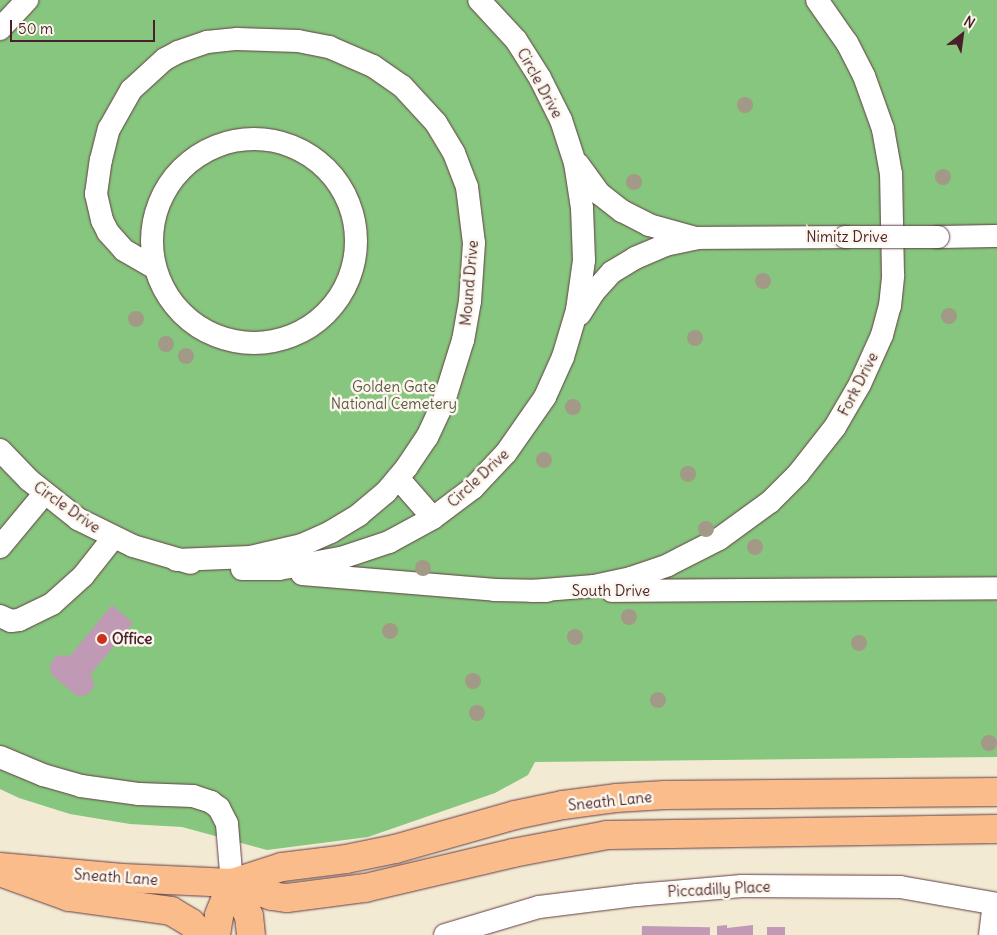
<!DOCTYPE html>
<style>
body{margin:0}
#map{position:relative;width:997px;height:935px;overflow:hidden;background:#f3ead3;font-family:Delius,sans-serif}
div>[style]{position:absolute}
.green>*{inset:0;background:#86c67e}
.building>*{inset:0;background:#c099b5;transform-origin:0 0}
.roads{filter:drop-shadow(0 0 1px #633d44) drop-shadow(0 0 1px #633d44)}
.minor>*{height:22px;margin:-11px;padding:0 11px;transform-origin:11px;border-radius:11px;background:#fff}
.minor>.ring{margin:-11px;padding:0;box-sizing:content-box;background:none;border:22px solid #fff;border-radius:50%}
.major>*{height:28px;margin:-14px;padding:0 14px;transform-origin:14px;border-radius:14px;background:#f9bc8a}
.highway>*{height:28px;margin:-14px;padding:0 14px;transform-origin:14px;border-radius:14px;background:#f9bc8a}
.bridges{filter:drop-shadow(0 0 1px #633d44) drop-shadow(0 0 1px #633d44)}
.minor-bridge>*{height:22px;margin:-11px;padding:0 11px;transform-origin:11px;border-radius:11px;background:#fff}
.trees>*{width:16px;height:16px;margin:-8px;border-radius:50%;background:#a29a87}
.dots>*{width:14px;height:14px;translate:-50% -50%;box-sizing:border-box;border:2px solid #fbf7ec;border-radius:50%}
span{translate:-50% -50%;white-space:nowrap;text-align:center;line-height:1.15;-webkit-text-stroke:5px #fbf7ec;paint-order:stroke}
.street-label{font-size:15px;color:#4a1f2b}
.park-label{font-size:15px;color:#5f5948}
.poi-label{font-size:15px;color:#4a1f2b;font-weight:700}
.left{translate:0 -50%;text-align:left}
.north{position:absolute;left:937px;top:10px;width:50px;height:50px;-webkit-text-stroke:4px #fbf7ec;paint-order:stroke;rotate:30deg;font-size:14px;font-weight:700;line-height:20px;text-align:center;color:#4a1f2b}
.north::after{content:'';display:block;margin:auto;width:18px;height:22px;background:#4a1f2b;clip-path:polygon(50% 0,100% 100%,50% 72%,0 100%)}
.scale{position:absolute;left:10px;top:20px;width:145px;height:22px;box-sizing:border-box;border:2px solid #4a1f2b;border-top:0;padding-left:6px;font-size:15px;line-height:18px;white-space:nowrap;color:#4a1f2b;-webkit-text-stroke:4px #fbf7ec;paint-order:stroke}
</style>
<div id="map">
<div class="green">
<div style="clip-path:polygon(0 0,997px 0,997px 757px,535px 762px,528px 775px,495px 793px,368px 837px,267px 850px,182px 827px,130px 824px,70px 814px,19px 798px,0 789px)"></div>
</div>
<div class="building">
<div style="clip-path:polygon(112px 605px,133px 623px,90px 675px,93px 678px,94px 687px,87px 695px,77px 696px,51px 674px,50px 664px,56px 656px,66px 655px,69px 657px)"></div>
<div style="clip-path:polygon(727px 925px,727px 928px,753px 925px,753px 935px,717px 935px,717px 926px)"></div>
<div style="left:642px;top:926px;width:68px;height:9px;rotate:1deg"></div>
<div style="left:785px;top:927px;width:8px;height:18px;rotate:90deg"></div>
</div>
<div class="roads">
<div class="minor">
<div style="left:0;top:29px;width:40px;rotate:-47deg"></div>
<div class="ring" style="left:152px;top:139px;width:182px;height:182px"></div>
<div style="left:578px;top:164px;width:37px;rotate:54deg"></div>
<div style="left:600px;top:194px;width:28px;rotate:38deg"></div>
<div style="left:622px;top:211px;width:30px;rotate:27deg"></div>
<div style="left:649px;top:225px;width:45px;rotate:15.6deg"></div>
<div style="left:938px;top:237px;width:59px;rotate:-1deg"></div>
<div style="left:155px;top:268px;width:36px;rotate:-150deg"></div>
<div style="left:124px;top:250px;width:24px;rotate:-132deg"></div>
<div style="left:108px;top:232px;width:13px;rotate:-117deg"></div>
<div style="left:102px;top:220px;width:27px;rotate:-103deg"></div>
<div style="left:96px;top:194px;width:34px;rotate:-82deg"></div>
<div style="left:101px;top:160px;width:32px;rotate:-76deg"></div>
<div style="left:109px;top:129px;width:45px;rotate:-60.6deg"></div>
<div style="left:131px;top:90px;width:46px;rotate:-42.4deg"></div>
<div style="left:165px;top:59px;width:15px;rotate:-28deg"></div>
<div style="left:178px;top:52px;width:31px;rotate:-19deg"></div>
<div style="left:207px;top:42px;width:30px;rotate:-6deg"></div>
<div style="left:237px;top:39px;width:61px;rotate:1.9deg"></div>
<div style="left:298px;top:41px;width:32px;rotate:11deg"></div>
<div style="left:329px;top:47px;width:48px;rotate:23.4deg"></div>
<div style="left:373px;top:66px;width:35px;rotate:35deg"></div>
<div style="left:402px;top:86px;width:50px;rotate:47.4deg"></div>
<div style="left:436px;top:123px;width:35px;rotate:59deg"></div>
<div style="left:454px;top:153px;width:36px;rotate:69deg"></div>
<div style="left:467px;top:187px;width:56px;rotate:82.9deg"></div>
<div style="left:474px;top:243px;width:58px;rotate:93.9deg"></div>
<div style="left:470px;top:301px;width:40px;rotate:100deg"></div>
<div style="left:463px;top:340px;width:64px;rotate:107.3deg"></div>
<div style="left:444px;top:401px;width:40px;rotate:115deg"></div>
<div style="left:427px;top:437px;width:36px;rotate:124deg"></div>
<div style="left:407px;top:467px;width:33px;rotate:130deg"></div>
<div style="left:386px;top:492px;width:35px;rotate:140deg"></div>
<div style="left:359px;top:515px;width:33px;rotate:149deg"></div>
<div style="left:331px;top:532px;width:32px;rotate:156deg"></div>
<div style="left:302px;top:545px;width:53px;rotate:167deg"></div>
<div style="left:250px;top:557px;width:74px;rotate:177.7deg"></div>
<div style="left:580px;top:314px;width:25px;rotate:-58deg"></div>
<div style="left:593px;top:293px;width:28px;rotate:-48deg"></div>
<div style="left:612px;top:272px;width:27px;rotate:-31deg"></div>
<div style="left:635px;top:258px;width:33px;rotate:-23deg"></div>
<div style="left:665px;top:245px;width:33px;rotate:-12deg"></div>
<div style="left:697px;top:238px;width:148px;rotate:-0.4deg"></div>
<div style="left:0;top:450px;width:42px;rotate:46deg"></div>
<div style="left:29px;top:480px;width:63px;rotate:38.5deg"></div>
<div style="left:78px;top:519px;width:61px;rotate:26.1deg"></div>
<div style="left:133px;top:546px;width:60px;rotate:16.3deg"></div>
<div style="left:398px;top:478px;width:53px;rotate:48.8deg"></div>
<div style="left:0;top:547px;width:69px;rotate:-50.3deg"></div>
<div style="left:242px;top:569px;width:37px"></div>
<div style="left:279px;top:569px;width:63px;rotate:-10.1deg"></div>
<div style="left:341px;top:558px;width:51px;rotate:-18.4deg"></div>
<div style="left:389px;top:542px;width:50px;rotate:-28.6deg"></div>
<div style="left:433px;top:518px;width:50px;rotate:-36.9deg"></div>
<div style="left:473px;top:488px;width:48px;rotate:-46.7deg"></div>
<div style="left:506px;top:453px;width:68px;rotate:-55.1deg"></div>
<div style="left:545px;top:397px;width:44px;rotate:-65.8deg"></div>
<div style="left:563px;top:357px;width:49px;rotate:-73.4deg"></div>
<div style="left:577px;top:310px;width:50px;rotate:-82deg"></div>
<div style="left:584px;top:260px;width:52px;rotate:-92.2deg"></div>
<div style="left:582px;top:208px;width:46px;rotate:-98.8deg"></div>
<div style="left:575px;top:163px;width:45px;rotate:-108deg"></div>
<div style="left:561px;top:120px;width:47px;rotate:-116.6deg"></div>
<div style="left:540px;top:78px;width:45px;rotate:-122.3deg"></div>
<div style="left:516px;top:40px;width:54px;rotate:-132.8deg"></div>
<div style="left:302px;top:574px;width:194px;rotate:4.7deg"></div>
<div style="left:495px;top:590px;width:52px;rotate:1.1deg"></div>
<div style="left:532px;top:591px;width:62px;rotate:-4.6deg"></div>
<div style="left:594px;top:586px;width:38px;rotate:-12deg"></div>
<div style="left:631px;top:578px;width:39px;rotate:-19deg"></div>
<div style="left:668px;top:565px;width:57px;rotate:-27deg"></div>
<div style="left:719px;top:539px;width:63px;rotate:-36deg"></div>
<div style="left:770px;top:502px;width:40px;rotate:-45deg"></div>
<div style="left:798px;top:474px;width:60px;rotate:-51.8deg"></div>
<div style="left:835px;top:427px;width:50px;rotate:-59.8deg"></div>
<div style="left:860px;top:384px;width:54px;rotate:-65.8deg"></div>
<div style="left:882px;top:335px;width:30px;rotate:-75deg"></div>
<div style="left:890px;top:306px;width:31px;rotate:-84deg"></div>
<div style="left:893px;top:275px;width:101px;rotate:-91.1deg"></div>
<div style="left:891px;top:174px;width:46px;rotate:-100.1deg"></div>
<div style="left:883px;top:129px;width:56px;rotate:-109.7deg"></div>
<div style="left:864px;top:76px;width:37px;rotate:-117deg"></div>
<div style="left:847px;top:43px;width:52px;rotate:-124.9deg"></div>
<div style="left:612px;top:591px;width:385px;rotate:-0.4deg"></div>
<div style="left:0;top:616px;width:12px;rotate:24deg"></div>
<div style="left:11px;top:621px;width:8px;rotate:-7deg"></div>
<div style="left:19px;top:620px;width:37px;rotate:-26deg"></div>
<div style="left:52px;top:604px;width:42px;rotate:-42.1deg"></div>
<div style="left:83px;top:576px;width:48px;rotate:-51.7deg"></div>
<div style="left:0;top:757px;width:47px;rotate:22.7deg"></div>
<div style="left:43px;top:775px;width:40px;rotate:16deg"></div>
<div style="left:81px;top:786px;width:59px;rotate:7.9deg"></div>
<div style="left:139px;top:794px;width:54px;rotate:2.1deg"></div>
<div style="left:193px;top:796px;width:19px;rotate:18deg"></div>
<div style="left:211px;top:802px;width:10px;rotate:37deg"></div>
<div style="left:219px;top:808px;width:18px;rotate:63deg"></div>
<div style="left:227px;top:824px;width:59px;rotate:85.2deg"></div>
<div style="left:445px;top:935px;width:98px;rotate:-16.6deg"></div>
<div style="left:539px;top:907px;width:99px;rotate:-7deg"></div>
<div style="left:637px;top:895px;width:105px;rotate:-4.9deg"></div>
<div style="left:742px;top:886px;width:158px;rotate:0.4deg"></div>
<div style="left:900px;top:887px;width:98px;rotate:9.9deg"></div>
<div style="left:990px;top:935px;width:31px;rotate:-83deg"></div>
</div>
<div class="major">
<div style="left:0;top:867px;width:123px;rotate:5.1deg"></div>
<div style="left:123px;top:878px;width:109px;rotate:2.6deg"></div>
<div style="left:232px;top:883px;width:42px;rotate:18deg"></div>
<div style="left:272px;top:896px;width:15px;rotate:8deg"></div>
<div style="left:287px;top:898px;width:79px;rotate:-7.3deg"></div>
<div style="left:365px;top:888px;width:152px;rotate:-13.3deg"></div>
<div style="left:513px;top:853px;width:96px;rotate:-10.8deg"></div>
<div style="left:607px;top:835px;width:390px;rotate:-0.9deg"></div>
<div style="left:232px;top:883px;width:52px;rotate:-17.7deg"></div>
<div style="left:282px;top:867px;width:64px;rotate:-7.1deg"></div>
<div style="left:346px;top:859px;width:50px;rotate:-11.5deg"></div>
<div style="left:395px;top:849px;width:125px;rotate:-15.8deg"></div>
<div style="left:515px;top:815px;width:49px;rotate:-11.8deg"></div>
<div style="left:563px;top:805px;width:53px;rotate:-7.5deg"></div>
<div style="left:616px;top:798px;width:49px;rotate:-3.5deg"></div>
<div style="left:665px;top:795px;width:332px;rotate:-0.5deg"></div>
</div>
<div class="highway">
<div style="left:0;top:872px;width:73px;rotate:19.9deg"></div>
<div style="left:69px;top:897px;width:103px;rotate:7.8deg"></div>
<div style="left:171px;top:911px;width:23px;rotate:31deg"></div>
<div style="left:191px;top:923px;width:16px;rotate:47deg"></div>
<div style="left:232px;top:883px;width:37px;rotate:63deg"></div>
<div style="left:249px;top:916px;width:19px;rotate:84deg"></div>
<div style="left:216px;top:935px;width:20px;rotate:-81deg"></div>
<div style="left:219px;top:915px;width:35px;rotate:-68deg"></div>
</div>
</div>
<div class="bridges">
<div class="minor-bridge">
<div style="left:845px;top:237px;width:93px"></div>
</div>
</div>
<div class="trees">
<div style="left:745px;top:105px"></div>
<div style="left:943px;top:177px"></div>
<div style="left:634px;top:182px"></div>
<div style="left:763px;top:281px"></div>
<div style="left:949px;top:316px"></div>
<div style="left:136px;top:319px"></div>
<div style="left:695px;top:338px"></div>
<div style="left:166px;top:344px"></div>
<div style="left:186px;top:356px"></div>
<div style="left:573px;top:407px"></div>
<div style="left:544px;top:460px"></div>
<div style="left:688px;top:474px"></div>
<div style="left:706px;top:529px"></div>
<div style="left:755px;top:547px"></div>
<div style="left:423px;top:568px"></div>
<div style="left:629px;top:617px"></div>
<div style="left:390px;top:631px"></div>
<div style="left:575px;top:637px"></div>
<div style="left:859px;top:643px"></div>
<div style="left:473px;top:681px"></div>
<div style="left:658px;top:700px"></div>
<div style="left:477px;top:713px"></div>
<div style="left:989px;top:743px"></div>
</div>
<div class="dots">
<div style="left:102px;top:639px;background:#c8321e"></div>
</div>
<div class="street-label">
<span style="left:540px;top:83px;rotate:61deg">Circle Drive</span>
<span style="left:847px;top:237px">Nimitz Drive</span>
<span style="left:469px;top:283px;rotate:-85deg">Mound Drive</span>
<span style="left:858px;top:384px;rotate:-63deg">Fork Drive</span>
<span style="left:478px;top:478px;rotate:-43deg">Circle Drive</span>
<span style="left:67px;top:507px;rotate:35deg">Circle Drive</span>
<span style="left:611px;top:591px">South Drive</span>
<span style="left:610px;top:801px;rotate:-6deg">Sneath Lane</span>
<span style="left:116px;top:877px;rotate:4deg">Sneath Lane</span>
<span style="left:719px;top:889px;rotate:-3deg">Piccadilly Place</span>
</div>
<div class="park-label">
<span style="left:394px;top:395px">Golden Gate<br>National Cemetery</span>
</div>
<div class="poi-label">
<span class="left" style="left:112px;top:639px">Office</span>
</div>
<div class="north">N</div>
<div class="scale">50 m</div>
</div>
